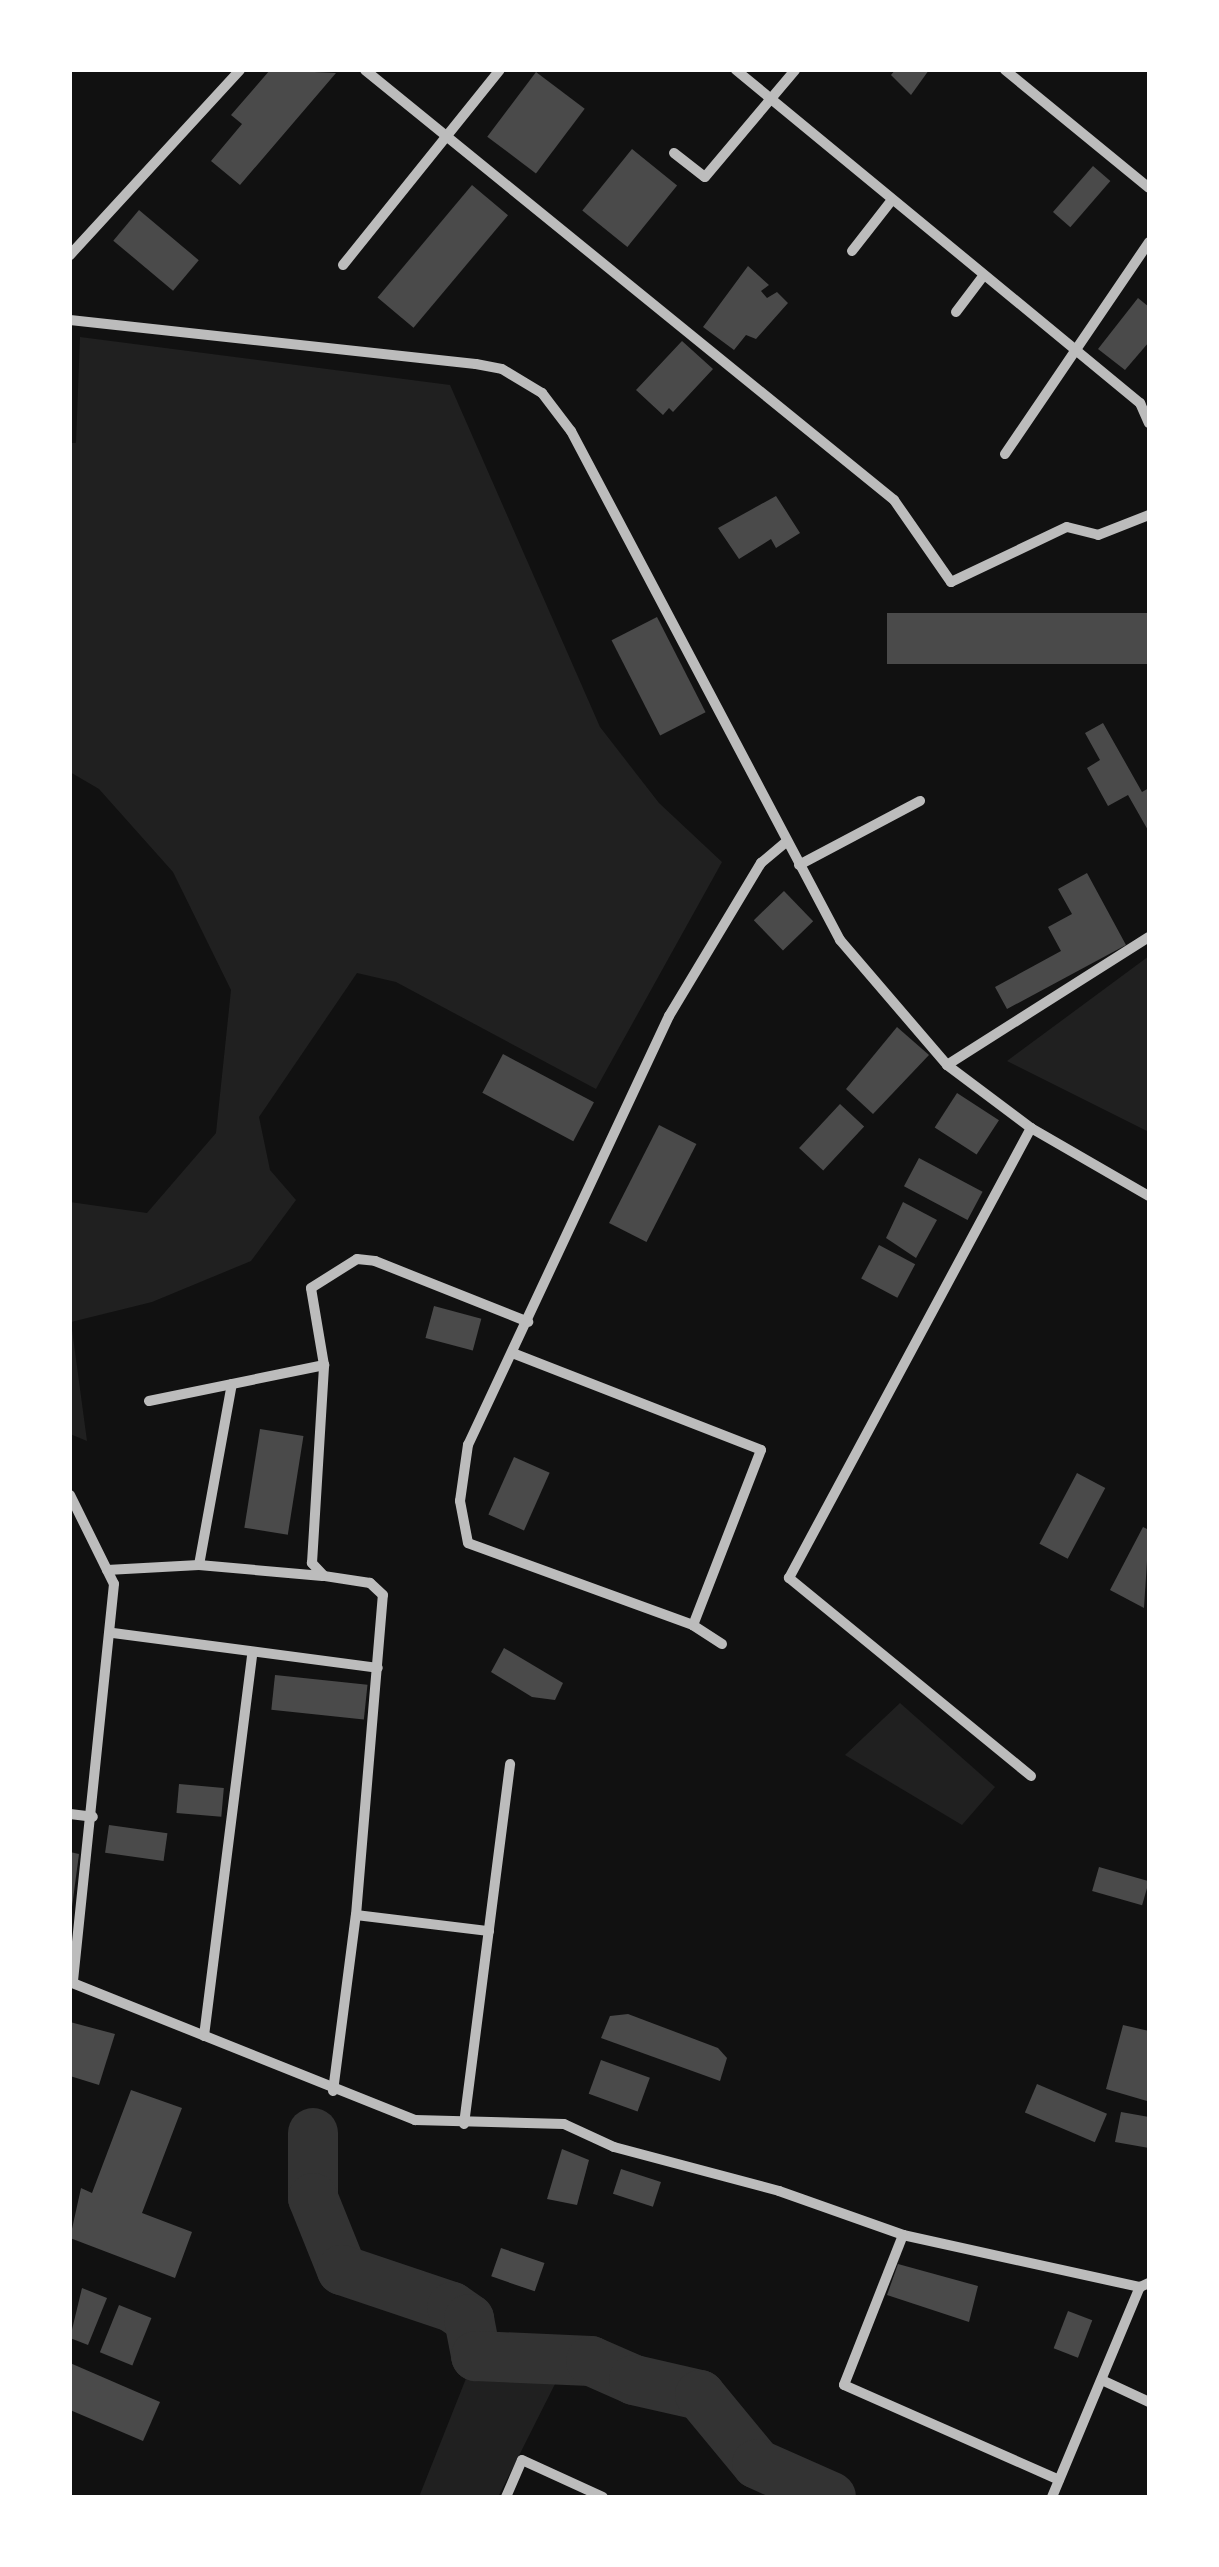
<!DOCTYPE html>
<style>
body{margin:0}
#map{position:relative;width:1219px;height:2567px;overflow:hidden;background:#111;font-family:Mulish,sans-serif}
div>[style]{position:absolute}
.green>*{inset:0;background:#202020}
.river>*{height:50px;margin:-25px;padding:0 25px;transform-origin:25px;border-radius:25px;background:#333}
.building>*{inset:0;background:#4a4a4a;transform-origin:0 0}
.minor>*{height:10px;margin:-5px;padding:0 5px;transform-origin:5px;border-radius:5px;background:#bcbcbc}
span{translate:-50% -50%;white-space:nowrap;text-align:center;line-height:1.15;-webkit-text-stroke:8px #fff;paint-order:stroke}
.frame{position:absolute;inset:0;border:72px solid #fff;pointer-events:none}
</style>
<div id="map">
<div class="green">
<div style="clip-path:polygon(80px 337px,450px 385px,600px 727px,659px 803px,722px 862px,596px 1089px,396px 982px,357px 973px,259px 1117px,270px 1170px,296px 1200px,251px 1261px,152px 1302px,71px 1322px,87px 1441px,70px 1434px,70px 1202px,147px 1213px,216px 1133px,231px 990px,173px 872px,99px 789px,70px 772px,70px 443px,76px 443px)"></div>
<div style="clip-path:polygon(1149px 956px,1149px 1132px,1007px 1061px)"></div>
<div style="clip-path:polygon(900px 1703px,995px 1787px,962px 1825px,845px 1755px)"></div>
<div style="clip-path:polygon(469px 2371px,558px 2378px,498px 2497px,419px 2497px)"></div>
</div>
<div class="river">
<div style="left:313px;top:2133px;width:65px;rotate:90deg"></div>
<div style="left:313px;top:2198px;width:78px;rotate:68.1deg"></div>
<div style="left:342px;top:2270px;width:116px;rotate:18.6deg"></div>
<div style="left:452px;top:2307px;width:21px;rotate:35deg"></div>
<div style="left:469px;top:2319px;width:38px;rotate:79deg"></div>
<div style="left:476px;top:2356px;width:115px;rotate:2.5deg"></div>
<div style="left:591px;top:2361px;width:47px;rotate:23.8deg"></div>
<div style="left:634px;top:2380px;width:68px;rotate:12.8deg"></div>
<div style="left:700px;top:2395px;width:89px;rotate:50.4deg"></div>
<div style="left:757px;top:2464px;width:81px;rotate:24deg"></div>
</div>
<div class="building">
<div style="clip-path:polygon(270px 70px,336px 73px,240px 185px,211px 161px,242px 124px,231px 115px)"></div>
<div style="clip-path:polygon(895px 70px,929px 70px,911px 95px,891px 75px)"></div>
<div style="left:536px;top:72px;width:61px;height:81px;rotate:37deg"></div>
<div style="left:632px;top:149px;width:58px;height:79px;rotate:39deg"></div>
<div style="left:1093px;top:166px;width:23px;height:61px;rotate:41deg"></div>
<div style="left:472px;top:185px;width:47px;height:147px;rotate:40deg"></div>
<div style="left:139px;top:210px;width:78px;height:40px;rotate:40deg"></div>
<div style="clip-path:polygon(748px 266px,769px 285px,761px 291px,767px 298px,777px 292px,788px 303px,756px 339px,746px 335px,734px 350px,703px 327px)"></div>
<div style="clip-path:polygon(1138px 298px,1149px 307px,1149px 342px,1125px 370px,1098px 349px)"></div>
<div style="clip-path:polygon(682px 341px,713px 369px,673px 412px,669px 408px,663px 415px,636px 390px)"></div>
<div style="clip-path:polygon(776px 496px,800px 533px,776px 548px,771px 539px,739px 559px,718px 528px)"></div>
<div style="left:1149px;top:613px;width:51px;height:262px;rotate:90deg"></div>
<div style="left:657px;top:617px;width:107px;height:51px;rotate:63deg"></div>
<div style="clip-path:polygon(1103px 723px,1142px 792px,1149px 788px,1149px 832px,1128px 795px,1108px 806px,1087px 768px,1100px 760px,1085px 733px)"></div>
<div style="clip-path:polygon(1087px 873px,1126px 945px,1007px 1009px,995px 987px,1061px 951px,1048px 927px,1072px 914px,1058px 889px)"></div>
<div style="left:784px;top:891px;width:42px;height:42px;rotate:46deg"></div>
<div style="clip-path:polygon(897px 1027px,929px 1055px,873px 1114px,846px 1089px)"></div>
<div style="left:503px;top:1054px;width:103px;height:44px;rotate:28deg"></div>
<div style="left:957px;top:1093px;width:50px;height:41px;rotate:33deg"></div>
<div style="left:840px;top:1104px;width:33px;height:60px;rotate:43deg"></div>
<div style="left:659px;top:1125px;width:42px;height:110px;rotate:27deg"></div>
<div style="left:919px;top:1158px;width:72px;height:32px;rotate:28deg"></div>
<div style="clip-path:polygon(903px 1202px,937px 1220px,916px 1258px,886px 1238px)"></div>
<div style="left:879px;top:1245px;width:41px;height:38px;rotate:28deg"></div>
<div style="left:434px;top:1306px;width:49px;height:33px;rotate:15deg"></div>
<div style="left:260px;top:1429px;width:44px;height:100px;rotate:9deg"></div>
<div style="left:514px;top:1457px;width:39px;height:63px;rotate:24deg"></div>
<div style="left:1077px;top:1473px;width:32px;height:80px;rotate:28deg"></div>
<div style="clip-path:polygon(1143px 1527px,1149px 1530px,1144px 1608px,1110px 1590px)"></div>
<div style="clip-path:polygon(504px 1648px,563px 1683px,555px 1700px,532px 1697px,491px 1672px)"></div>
<div style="left:275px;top:1675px;width:93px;height:35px;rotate:6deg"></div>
<div style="left:179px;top:1784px;width:45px;height:29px;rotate:5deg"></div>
<div style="left:109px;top:1825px;width:59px;height:28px;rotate:8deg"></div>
<div style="clip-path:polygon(70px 1852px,79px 1854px,72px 1907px,70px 1906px)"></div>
<div style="left:1099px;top:1867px;width:52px;height:25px;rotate:16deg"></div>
<div style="clip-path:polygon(628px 2014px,718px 2048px,727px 2058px,720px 2081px,601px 2038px,610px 2016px)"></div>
<div style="clip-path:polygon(70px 2022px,115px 2034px,99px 2085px,70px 2076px)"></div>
<div style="clip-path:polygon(1123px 2025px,1149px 2031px,1147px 2101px,1106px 2089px)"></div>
<div style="left:601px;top:2060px;width:52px;height:36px;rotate:20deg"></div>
<div style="left:1037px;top:2084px;width:76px;height:31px;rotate:23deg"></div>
<div style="clip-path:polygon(131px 2090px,182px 2108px,142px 2213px,192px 2232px,175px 2278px,70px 2238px,81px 2188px,92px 2193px)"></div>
<div style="clip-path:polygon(1121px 2112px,1149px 2117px,1149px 2148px,1115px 2142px)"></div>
<div style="clip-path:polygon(562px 2149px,589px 2160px,577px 2205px,547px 2199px)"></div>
<div style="left:621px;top:2169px;width:42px;height:26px;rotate:18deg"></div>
<div style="left:501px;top:2248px;width:46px;height:30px;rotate:19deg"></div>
<div style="clip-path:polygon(898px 2264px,978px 2286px,969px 2322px,887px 2295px)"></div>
<div style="clip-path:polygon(82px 2288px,107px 2298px,88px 2345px,70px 2338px)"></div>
<div style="left:119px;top:2305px;width:35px;height:51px;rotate:22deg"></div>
<div style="left:1068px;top:2311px;width:26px;height:40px;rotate:21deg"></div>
<div style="clip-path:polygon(70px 2363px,160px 2402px,143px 2441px,70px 2410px)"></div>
</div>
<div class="minor">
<div style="left:365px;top:70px;width:682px;rotate:39.11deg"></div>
<div style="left:894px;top:500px;width:100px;rotate:55.2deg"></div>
<div style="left:951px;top:582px;width:128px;rotate:-25.4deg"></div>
<div style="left:1067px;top:527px;width:32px;rotate:14deg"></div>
<div style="left:1098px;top:535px;width:55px;rotate:-21.4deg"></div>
<div style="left:736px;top:70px;width:524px;rotate:39.5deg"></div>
<div style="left:1140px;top:403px;width:22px;rotate:66deg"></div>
<div style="left:1005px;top:70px;width:186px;rotate:39.3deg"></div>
<div style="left:674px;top:153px;width:39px;rotate:38deg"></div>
<div style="left:705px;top:177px;width:140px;rotate:-49.9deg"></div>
<div style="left:852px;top:251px;width:63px;rotate:-52deg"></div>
<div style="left:70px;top:255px;width:251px;rotate:-47.4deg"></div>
<div style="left:343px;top:265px;width:250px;rotate:-51.2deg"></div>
<div style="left:956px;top:312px;width:46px;rotate:-52.9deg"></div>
<div style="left:70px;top:320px;width:408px;rotate:6.2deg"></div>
<div style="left:476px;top:364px;width:26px;rotate:11deg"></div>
<div style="left:502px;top:369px;width:47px;rotate:31deg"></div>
<div style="left:542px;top:393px;width:48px;rotate:52.7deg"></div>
<div style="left:571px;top:431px;width:576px;rotate:62.14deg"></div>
<div style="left:840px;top:940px;width:165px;rotate:49.4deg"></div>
<div style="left:947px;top:1065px;width:105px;rotate:36.9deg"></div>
<div style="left:1031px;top:1128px;width:136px;rotate:30deg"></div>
<div style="left:1005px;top:454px;width:256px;rotate:-55.8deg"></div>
<div style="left:799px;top:865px;width:137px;rotate:-27.9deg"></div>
<div style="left:947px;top:1065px;width:239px;rotate:-32.4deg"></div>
<div style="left:515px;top:1354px;width:264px;rotate:21.3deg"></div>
<div style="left:761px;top:1450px;width:188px;rotate:111.2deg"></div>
<div style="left:149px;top:1401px;width:179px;rotate:-11.6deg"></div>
<div style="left:70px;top:1495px;width:99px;rotate:63.7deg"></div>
<div style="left:114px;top:1584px;width:401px;rotate:95.9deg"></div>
<div style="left:199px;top:1565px;width:184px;rotate:-79.7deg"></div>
<div style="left:107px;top:1570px;width:92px;rotate:-3.1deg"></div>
<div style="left:199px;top:1565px;width:124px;rotate:5.1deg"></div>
<div style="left:113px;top:1633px;width:267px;rotate:7.5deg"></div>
<div style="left:722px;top:1644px;width:35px;rotate:-147deg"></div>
<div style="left:693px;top:1625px;width:239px;rotate:-160deg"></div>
<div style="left:468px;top:1543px;width:43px;rotate:-100.8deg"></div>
<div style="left:460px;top:1501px;width:57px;rotate:-81.9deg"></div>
<div style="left:468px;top:1445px;width:474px;rotate:-64.9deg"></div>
<div style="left:669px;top:1016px;width:179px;rotate:-59deg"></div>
<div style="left:761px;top:863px;width:34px;rotate:-40deg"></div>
<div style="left:1031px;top:1776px;width:313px;rotate:-140.7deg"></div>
<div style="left:789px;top:1578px;width:511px;rotate:-61.73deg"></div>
<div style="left:70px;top:1814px;width:23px;rotate:7deg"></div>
<div style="left:356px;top:1915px;width:134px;rotate:6.9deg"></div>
<div style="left:70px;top:1982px;width:372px;rotate:21.8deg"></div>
<div style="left:415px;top:2120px;width:149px;rotate:1.5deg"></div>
<div style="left:564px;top:2124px;width:55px;rotate:24.7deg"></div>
<div style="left:614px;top:2147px;width:171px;rotate:14.9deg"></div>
<div style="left:779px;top:2191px;width:132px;rotate:19.5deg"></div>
<div style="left:903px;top:2235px;width:243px;rotate:12.4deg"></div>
<div style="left:1140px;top:2287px;width:10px;rotate:-24deg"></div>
<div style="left:204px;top:2036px;width:383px;rotate:-82.8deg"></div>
<div style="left:333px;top:2091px;width:177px;rotate:-82.6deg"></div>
<div style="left:356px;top:1915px;width:321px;rotate:-85.2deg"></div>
<div style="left:383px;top:1595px;width:18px;rotate:-137deg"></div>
<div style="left:370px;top:1583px;width:47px;rotate:-171.3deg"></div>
<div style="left:324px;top:1576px;width:18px;rotate:-133deg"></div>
<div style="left:312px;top:1563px;width:198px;rotate:-86.5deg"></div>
<div style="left:324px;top:1365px;width:78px;rotate:-99.6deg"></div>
<div style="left:311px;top:1288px;width:54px;rotate:-32.2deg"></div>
<div style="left:357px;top:1259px;width:18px;rotate:6deg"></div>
<div style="left:375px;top:1261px;width:165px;rotate:21.7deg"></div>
<div style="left:464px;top:2124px;width:363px;rotate:-82.7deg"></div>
<div style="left:903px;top:2235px;width:161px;rotate:111.5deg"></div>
<div style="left:844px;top:2385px;width:235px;rotate:23.8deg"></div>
<div style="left:1104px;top:2381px;width:50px;rotate:25deg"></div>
<div style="left:506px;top:2497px;width:40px;rotate:-66.6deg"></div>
<div style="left:522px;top:2460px;width:89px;rotate:24.6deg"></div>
<div style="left:1052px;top:2497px;width:228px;rotate:-67.3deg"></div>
</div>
<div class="frame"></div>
</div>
